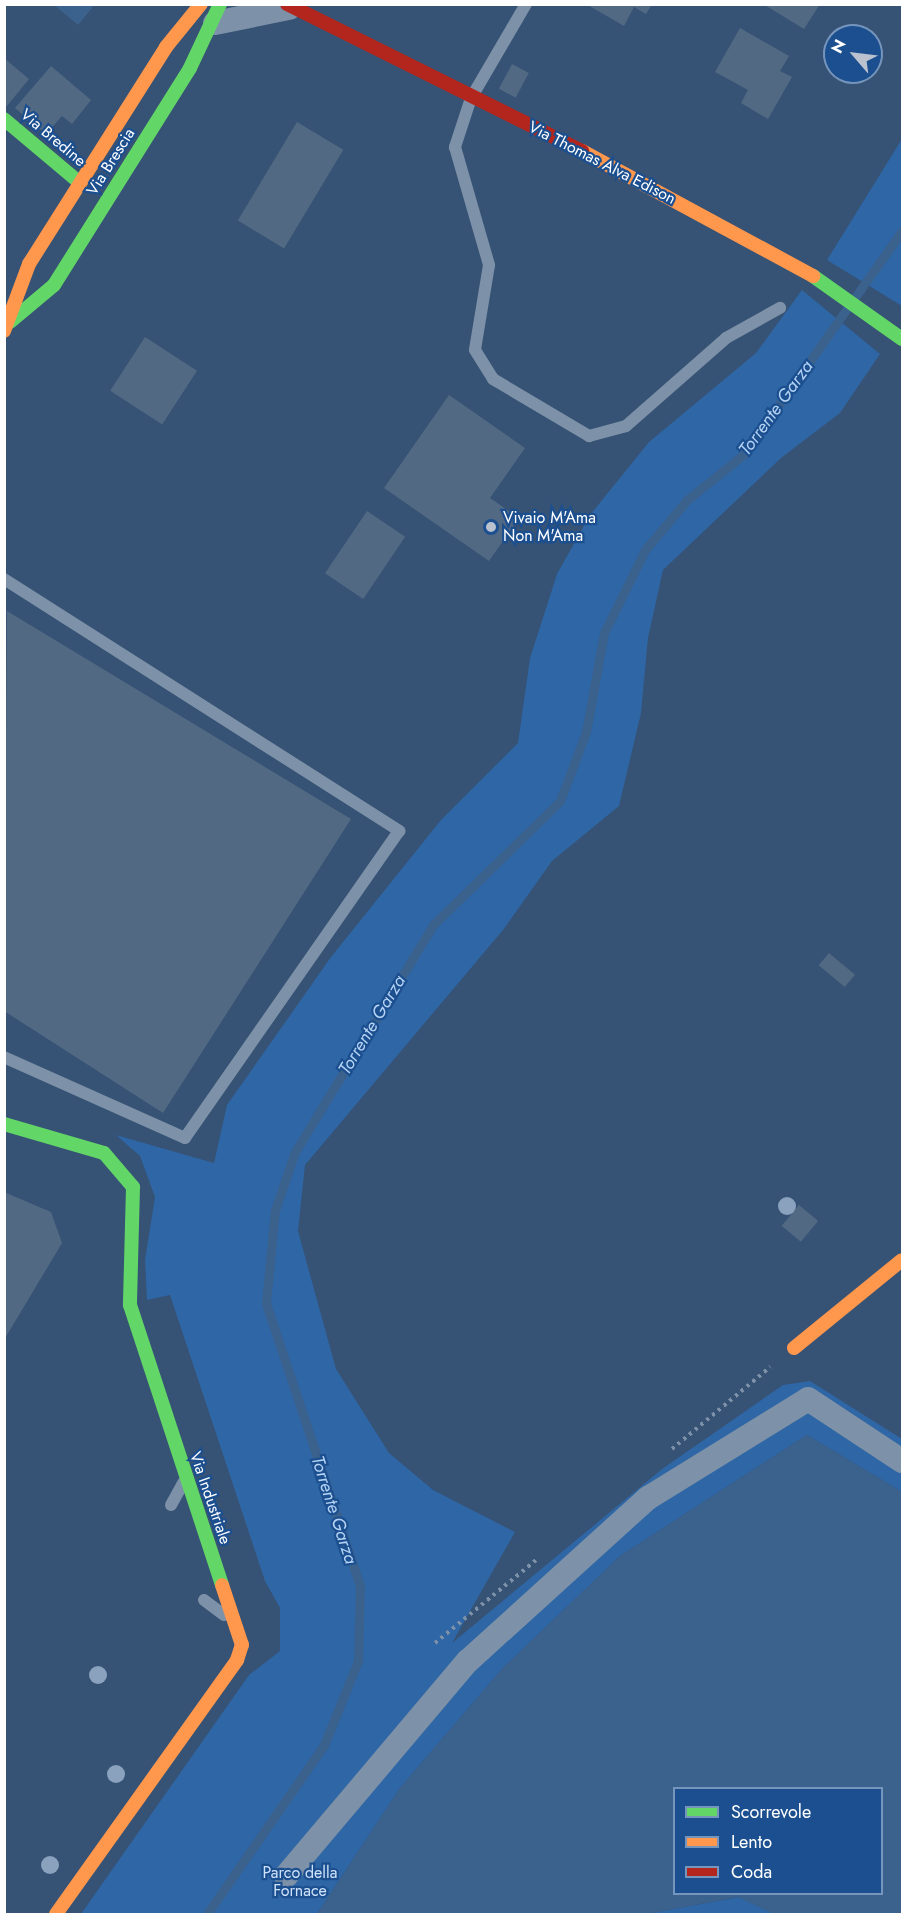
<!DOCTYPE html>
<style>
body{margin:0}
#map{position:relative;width:907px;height:1919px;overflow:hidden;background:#365274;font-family:Jost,sans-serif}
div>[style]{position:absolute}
.green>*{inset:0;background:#2f66a5}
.water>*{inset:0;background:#3b618d}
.stream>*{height:9px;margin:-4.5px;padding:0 4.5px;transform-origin:4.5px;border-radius:4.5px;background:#3b618d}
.building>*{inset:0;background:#526984;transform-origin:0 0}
.path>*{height:4px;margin-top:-2px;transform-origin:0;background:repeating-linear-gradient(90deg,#7d92a8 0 3px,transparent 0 7.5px)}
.lane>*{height:12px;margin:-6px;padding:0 6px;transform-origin:6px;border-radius:6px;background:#7d92a8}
.street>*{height:24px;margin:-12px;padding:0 12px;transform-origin:12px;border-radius:12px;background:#7d92a8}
.fast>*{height:14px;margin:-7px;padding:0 7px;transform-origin:7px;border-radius:7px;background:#63d668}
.slow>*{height:14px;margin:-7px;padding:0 7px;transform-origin:7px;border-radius:7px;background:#ff974d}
.jam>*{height:14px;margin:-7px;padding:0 7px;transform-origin:7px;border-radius:7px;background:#b3261e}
.trees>*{width:18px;height:18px;margin:-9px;border-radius:50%;background:#8aa2be}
.dots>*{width:16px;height:16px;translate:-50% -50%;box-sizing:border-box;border:3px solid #1b4f8f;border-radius:50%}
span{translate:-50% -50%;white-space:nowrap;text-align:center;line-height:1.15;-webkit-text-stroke:4.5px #1b4f8f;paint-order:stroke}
.street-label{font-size:16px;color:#fff}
.poi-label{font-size:16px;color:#fff}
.left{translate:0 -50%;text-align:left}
.park-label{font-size:16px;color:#cfe3fa}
.water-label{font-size:18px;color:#b5d3f5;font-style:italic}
.frame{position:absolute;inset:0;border:6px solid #fff;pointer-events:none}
.legend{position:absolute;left:673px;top:1787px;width:210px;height:108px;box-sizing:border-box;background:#1b4f8f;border:2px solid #7695bc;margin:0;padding:8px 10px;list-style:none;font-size:18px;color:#fff}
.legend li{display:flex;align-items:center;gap:12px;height:30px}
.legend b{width:30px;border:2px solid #7695bc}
.north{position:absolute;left:823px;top:24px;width:60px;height:60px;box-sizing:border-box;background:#1b4f8f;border:2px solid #7695bc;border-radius:50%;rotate:298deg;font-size:16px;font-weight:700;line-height:24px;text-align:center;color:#fff}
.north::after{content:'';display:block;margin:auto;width:21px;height:27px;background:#b9c2ce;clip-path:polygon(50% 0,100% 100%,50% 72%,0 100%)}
</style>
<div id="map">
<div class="green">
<div style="clip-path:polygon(902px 139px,902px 306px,827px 260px)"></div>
<div style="clip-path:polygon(802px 290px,880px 354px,840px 413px,781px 458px,663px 570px,648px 638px,641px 713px,619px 806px,552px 861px,503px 930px,305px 1165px,298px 1231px,336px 1369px,389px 1453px,433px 1490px,515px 1532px,452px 1643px,662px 1469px,783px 1385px,810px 1381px,902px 1439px,902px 1492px,807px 1435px,620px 1556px,502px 1669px,400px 1788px,317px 1914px,81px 1914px,249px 1675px,280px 1651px,280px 1608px,265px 1581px,170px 1295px,147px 1300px,145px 1260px,155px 1197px,140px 1156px,116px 1135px,214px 1163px,227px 1105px,331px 957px,441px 820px,518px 743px,530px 658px,557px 574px,590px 515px,649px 442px,756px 353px)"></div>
<div style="clip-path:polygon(739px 1897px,774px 1914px,646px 1914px)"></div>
</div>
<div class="water">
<div style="clip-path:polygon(54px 5px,90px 5px,93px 7px,78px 25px)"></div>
<div style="clip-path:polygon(evenodd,807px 1435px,902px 1492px,902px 1914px,774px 1914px,738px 1897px,646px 1914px,317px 1914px,400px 1788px,502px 1669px,620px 1556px,807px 1435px,674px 1788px,882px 1788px,882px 1894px,674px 1894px,674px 1788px)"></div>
</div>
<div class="stream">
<div style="left:207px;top:1914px;width:206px;rotate:-55.3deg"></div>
<div style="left:324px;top:1745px;width:91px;rotate:-68deg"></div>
<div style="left:358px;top:1661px;width:75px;rotate:-88.5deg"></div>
<div style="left:360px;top:1586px;width:298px;rotate:-108.4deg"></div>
<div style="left:266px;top:1303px;width:93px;rotate:-84.5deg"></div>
<div style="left:275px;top:1210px;width:61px;rotate:-71deg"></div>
<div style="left:295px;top:1152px;width:266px;rotate:-58.7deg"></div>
<div style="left:433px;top:925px;width:177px;rotate:-44.3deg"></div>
<div style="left:560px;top:801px;width:74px;rotate:-69.4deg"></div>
<div style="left:586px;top:732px;width:101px;rotate:-79.7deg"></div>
<div style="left:604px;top:633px;width:93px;rotate:-63.7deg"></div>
<div style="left:645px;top:550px;width:65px;rotate:-50deg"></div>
<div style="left:687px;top:500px;width:73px;rotate:-38.9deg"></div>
<div style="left:744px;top:454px;width:273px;rotate:-54.7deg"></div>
</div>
<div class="building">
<div style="clip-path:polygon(586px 4px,652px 4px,646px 14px,634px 7px,624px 26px)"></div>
<div style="clip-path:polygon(763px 4px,820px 4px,804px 29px)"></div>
<div style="clip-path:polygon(740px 28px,789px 56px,780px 71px,792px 77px,768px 119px,741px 103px,748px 90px,715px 72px)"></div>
<div style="clip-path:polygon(4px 58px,29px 79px,7px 106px,4px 104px)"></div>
<div style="left:512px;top:64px;width:19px;height:28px;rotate:28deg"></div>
<div style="clip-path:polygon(51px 66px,91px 100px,72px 124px,62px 116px,46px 134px,15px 108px)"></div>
<div style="left:297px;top:122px;width:54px;height:115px;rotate:31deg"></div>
<div style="left:145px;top:337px;width:62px;height:64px;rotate:33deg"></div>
<div style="clip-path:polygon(449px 395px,525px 448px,490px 498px,519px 518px,489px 561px,384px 488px)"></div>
<div style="left:367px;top:511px;width:46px;height:75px;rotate:34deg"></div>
<div style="clip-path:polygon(7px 611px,351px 819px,163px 1113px,4px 1011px)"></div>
<div style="left:829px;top:953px;width:34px;height:16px;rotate:40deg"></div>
<div style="clip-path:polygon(4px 1192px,51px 1212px,62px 1243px,4px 1340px)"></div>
<div style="left:799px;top:1205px;width:25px;height:27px;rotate:40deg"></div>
</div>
<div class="path">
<div style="left:672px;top:1449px;width:128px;rotate:-39.9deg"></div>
<div style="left:435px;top:1643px;width:131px;rotate:-39.4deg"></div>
</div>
<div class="lane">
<div style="left:526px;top:4px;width:109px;rotate:120.3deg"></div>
<div style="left:471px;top:98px;width:52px;rotate:108.1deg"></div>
<div style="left:455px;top:147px;width:123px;rotate:73.9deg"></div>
<div style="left:489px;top:265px;width:86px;rotate:99.4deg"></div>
<div style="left:475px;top:350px;width:34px;rotate:58deg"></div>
<div style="left:493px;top:379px;width:112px;rotate:30.7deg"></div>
<div style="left:589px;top:436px;width:38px;rotate:-15deg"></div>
<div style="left:626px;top:426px;width:133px;rotate:-41.3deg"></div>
<div style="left:726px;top:338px;width:62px;rotate:-29.1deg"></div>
<div style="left:4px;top:579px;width:469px;rotate:32.5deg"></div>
<div style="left:399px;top:831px;width:374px;rotate:124.9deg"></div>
<div style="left:185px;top:1138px;width:198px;rotate:-155.9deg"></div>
<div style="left:171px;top:1505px;width:26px;rotate:-61deg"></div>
<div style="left:204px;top:1600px;width:25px;rotate:37deg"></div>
</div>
<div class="street">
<div style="left:215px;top:23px;width:76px;rotate:-11.5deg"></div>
<div style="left:286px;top:1876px;width:282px;rotate:-49.8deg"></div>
<div style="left:468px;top:1661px;width:243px;rotate:-42.2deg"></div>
<div style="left:648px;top:1498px;width:188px;rotate:-31.7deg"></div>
<div style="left:808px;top:1399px;width:113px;rotate:33.4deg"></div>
</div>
<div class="fast">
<div style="left:4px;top:119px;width:99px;rotate:40.1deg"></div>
<div style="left:813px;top:276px;width:109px;rotate:35.3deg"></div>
<div style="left:10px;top:322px;width:57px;rotate:-40.1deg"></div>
<div style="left:54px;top:285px;width:256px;rotate:-57.9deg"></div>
<div style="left:190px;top:68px;width:71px;rotate:-64.9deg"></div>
<div style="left:4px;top:1124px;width:104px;rotate:16.2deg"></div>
<div style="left:104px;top:1153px;width:45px;rotate:49.5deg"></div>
<div style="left:133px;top:1187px;width:118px;rotate:91.5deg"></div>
<div style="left:130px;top:1305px;width:295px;rotate:71.8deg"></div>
</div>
<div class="slow">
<div style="left:582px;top:151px;width:263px;rotate:28.4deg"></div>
<div style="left:4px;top:331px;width:72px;rotate:-69.5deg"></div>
<div style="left:29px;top:264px;width:257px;rotate:-57.7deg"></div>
<div style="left:166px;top:47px;width:55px;rotate:-50.9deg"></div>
<div style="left:794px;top:1348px;width:139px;rotate:-39.2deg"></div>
<div style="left:56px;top:1914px;width:312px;rotate:-54.5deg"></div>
<div style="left:237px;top:1660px;width:16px;rotate:-72deg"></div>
<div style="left:242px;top:1645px;width:63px;rotate:-108.4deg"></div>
</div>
<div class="jam">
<div style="left:287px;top:4px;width:330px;rotate:26.5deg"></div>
</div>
<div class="trees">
<div style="left:787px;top:1206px"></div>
<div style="left:98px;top:1675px"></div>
<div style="left:116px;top:1774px"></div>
<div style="left:50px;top:1865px"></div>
</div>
<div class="dots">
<div style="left:491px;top:527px;background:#b9c2ce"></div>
</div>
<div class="street-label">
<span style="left:53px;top:138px;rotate:40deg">Via Bredine</span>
<span style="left:111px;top:162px;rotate:-58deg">Via Brescia</span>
<span style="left:602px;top:163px;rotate:27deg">Via Thomas Alva Edison</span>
<span style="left:210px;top:1498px;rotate:71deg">Via Industriale</span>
</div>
<div class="poi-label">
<span class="left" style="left:503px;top:527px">Vivaio M'Ama<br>Non M'Ama</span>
</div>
<div class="park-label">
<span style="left:300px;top:1882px">Parco della<br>Fornace</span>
</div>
<div class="water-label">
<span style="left:776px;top:408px;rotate:-54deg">Torrente Garza</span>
<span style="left:372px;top:1025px;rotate:-59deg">Torrente Garza</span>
<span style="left:334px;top:1510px;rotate:72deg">Torrente Garza</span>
</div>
<div class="frame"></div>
<ul class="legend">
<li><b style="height:8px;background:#63d668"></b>Scorrevole</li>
<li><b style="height:8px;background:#ff974d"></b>Lento</li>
<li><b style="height:8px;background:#b3261e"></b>Coda</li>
</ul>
<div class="north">N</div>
</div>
